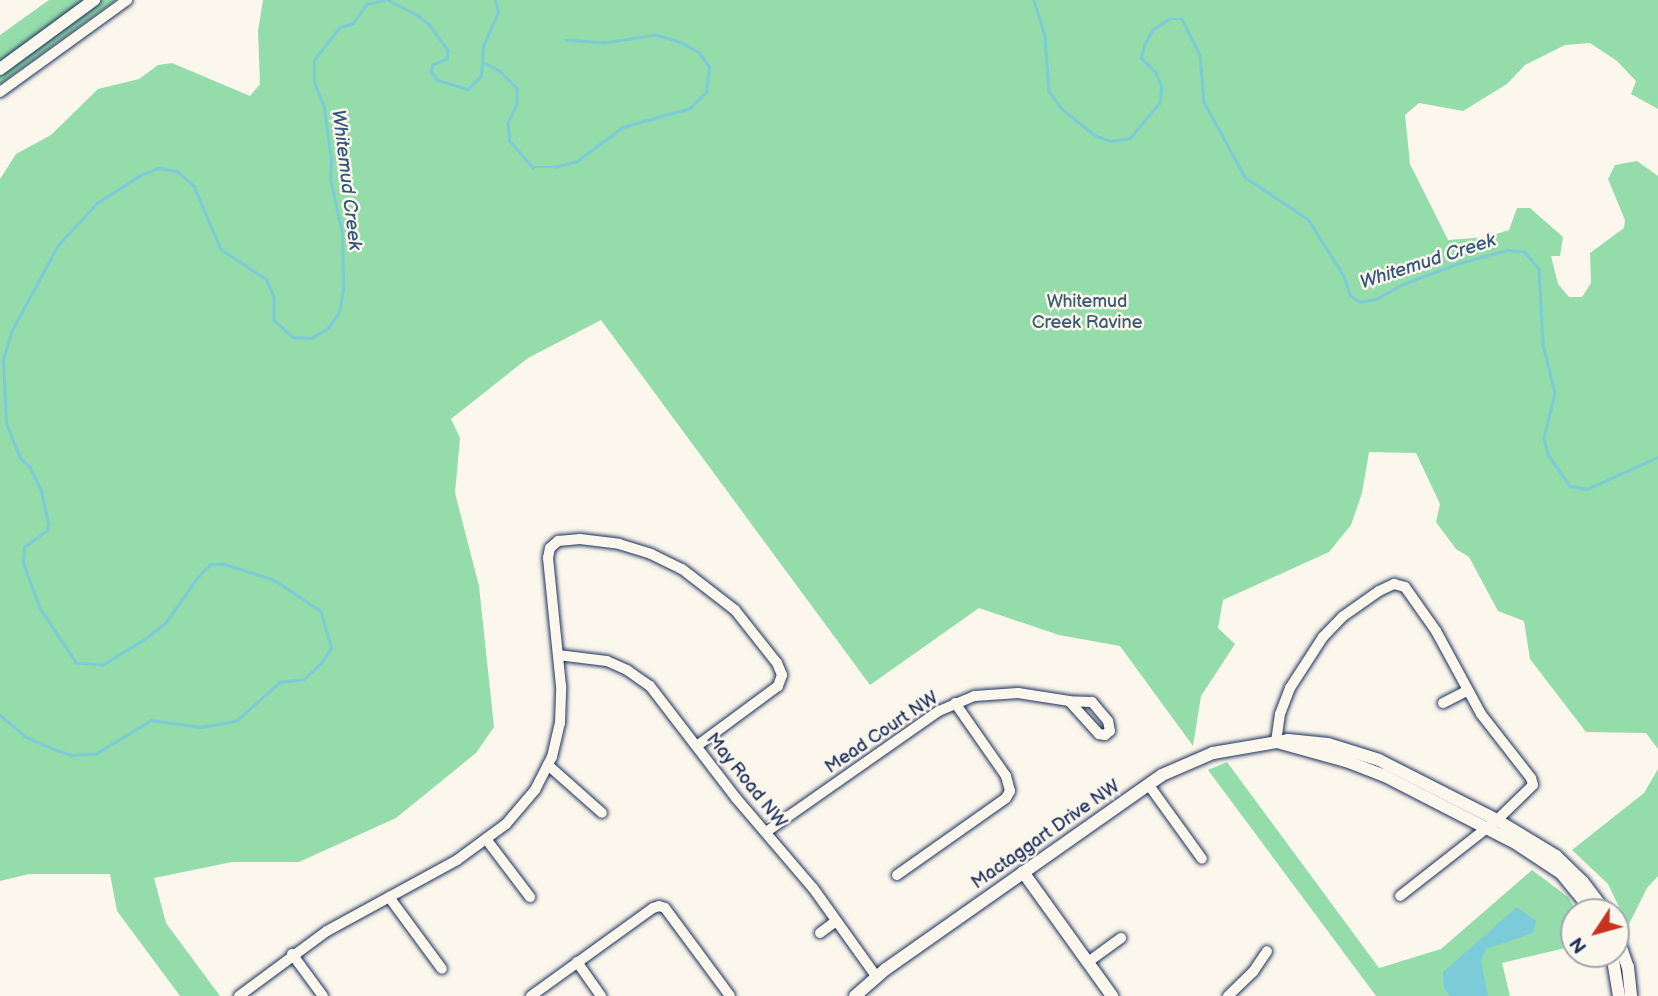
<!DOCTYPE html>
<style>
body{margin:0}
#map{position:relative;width:1658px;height:996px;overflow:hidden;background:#fbf7ec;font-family:"Balsamiq Sans",sans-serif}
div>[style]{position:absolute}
.green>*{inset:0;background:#95dcab}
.water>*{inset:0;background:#7bcbd8}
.stream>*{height:2.5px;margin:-1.25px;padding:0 1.25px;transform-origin:1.25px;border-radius:1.25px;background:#7bcbd8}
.roads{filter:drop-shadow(0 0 2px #1b2f5e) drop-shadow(0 0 2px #1b2f5e)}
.minor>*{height:10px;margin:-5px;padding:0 5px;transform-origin:5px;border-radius:5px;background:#fbf7ec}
.tertiary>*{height:12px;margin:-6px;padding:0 6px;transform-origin:6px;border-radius:6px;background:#fbf7ec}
span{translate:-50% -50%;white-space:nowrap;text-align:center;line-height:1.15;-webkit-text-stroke:5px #fbf7ec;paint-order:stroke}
.park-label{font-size:18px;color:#3a5a71}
.street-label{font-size:18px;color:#1b2f5e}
.water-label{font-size:19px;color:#33567c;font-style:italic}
.north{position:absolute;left:1560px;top:898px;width:70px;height:70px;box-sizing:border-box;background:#fbf7ec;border:2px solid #a1a7b3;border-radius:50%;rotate:234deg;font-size:19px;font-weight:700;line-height:28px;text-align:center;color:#1b2f5e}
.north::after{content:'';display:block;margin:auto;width:24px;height:32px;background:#c8321e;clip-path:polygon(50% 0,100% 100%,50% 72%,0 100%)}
</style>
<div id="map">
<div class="green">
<div style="clip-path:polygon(49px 0,116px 0,0 84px,0 35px)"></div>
<div style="clip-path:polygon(263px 0,1658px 0,1658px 109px,1631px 94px,1636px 81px,1617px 61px,1590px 43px,1565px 45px,1525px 65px,1507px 84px,1463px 111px,1419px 103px,1405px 115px,1410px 164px,1448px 240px,1486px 237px,1509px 230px,1517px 208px,1530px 208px,1563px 237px,1560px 256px,1551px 256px,1558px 284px,1569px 297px,1582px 297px,1591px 283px,1590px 253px,1624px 228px,1625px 220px,1608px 179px,1615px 165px,1637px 161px,1658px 176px,1658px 749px,1646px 733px,1586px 732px,1530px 659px,1524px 621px,1498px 611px,1469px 557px,1456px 549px,1436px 522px,1440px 504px,1416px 453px,1369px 452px,1362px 493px,1351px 525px,1329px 552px,1223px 600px,1218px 628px,1235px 644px,1201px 696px,1193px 746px,1120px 646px,1059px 635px,979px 608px,870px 685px,601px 320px,528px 358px,451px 419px,460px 438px,455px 493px,479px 586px,494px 727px,476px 753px,396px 818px,299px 862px,232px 862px,154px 878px,166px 923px,220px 996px,180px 996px,117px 911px,110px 874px,29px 874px,0 881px,0 179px,16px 154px,51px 135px,98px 89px,139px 79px,158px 65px,172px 63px,250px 96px,260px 84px,258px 31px)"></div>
<div style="clip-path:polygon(1227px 762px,1379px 968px,1441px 949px,1532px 870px,1568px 897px,1577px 912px,1574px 912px,1574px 946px,1502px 963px,1510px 996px,1376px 996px,1208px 770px)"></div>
<div style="clip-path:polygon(1658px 769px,1658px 876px,1647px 888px,1628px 926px,1608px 884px,1572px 850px,1644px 793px)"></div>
</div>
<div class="water">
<div style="clip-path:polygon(1517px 907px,1536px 921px,1533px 933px,1486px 949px,1481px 960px,1488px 996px,1450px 996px,1444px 988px,1443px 972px)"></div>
</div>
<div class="stream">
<div style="left:388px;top:0;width:31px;rotate:27deg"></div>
<div style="left:416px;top:14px;width:16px;rotate:38deg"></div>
<div style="left:429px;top:24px;width:32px;rotate:54deg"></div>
<div style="left:448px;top:50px;width:9px;rotate:96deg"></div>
<div style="left:447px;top:59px;width:15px;rotate:157deg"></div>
<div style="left:433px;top:65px;width:7px;rotate:106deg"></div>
<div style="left:431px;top:72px;width:11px;rotate:49deg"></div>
<div style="left:438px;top:80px;width:31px;rotate:17deg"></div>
<div style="left:468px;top:89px;width:18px;rotate:-45deg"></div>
<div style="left:481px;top:76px;width:30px;rotate:-86deg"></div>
<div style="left:483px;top:46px;width:36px;rotate:-66deg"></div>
<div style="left:498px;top:13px;width:13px;rotate:-103deg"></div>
<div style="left:1034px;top:0;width:39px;rotate:73deg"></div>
<div style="left:1045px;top:37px;width:54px;rotate:85.8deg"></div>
<div style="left:1049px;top:91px;width:22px;rotate:54deg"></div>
<div style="left:1062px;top:109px;width:43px;rotate:38.5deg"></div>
<div style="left:1096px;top:136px;width:16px;rotate:18deg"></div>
<div style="left:1111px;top:141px;width:19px;rotate:-9deg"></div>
<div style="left:1130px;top:138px;width:47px;rotate:-50.2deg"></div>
<div style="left:1160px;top:102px;width:16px;rotate:-86deg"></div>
<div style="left:1161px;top:86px;width:15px;rotate:-113deg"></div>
<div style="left:1155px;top:72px;width:20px;rotate:-135deg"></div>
<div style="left:1141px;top:58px;width:13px;rotate:-77deg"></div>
<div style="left:1144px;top:45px;width:18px;rotate:-61deg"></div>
<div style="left:1153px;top:29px;width:19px;rotate:-32deg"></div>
<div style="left:1169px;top:19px;width:13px"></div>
<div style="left:1182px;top:19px;width:40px;rotate:63.4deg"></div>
<div style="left:1200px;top:55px;width:47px;rotate:85.1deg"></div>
<div style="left:1204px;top:102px;width:85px;rotate:61.3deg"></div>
<div style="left:1245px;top:177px;width:76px;rotate:33.7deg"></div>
<div style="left:1308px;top:219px;width:67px;rotate:57.7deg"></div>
<div style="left:1344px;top:276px;width:20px;rotate:72deg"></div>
<div style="left:1350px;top:295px;width:12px;rotate:35deg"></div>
<div style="left:1360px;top:302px;width:16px;rotate:-11deg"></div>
<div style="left:1376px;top:299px;width:31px;rotate:-29deg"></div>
<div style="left:1403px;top:284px;width:60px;rotate:-20.6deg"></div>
<div style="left:1459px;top:263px;width:51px;rotate:-14.9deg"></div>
<div style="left:1508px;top:250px;width:16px;rotate:4deg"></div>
<div style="left:1524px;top:251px;width:23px;rotate:50deg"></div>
<div style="left:1539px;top:269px;width:75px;rotate:86.9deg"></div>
<div style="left:1543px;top:344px;width:50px;rotate:76.2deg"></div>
<div style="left:1555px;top:393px;width:46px;rotate:103.7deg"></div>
<div style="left:1544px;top:438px;width:16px;rotate:76deg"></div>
<div style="left:1548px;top:454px;width:23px;rotate:56deg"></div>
<div style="left:1561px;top:473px;width:16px;rotate:55deg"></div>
<div style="left:1570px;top:486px;width:17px;rotate:10deg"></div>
<div style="left:1587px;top:489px;width:78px;rotate:-24.3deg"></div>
<div style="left:483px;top:62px;width:18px;rotate:27deg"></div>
<div style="left:499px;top:70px;width:25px;rotate:45deg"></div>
<div style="left:517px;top:88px;width:16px;rotate:90deg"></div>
<div style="left:517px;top:104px;width:21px;rotate:115deg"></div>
<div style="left:508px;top:123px;width:18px;rotate:84deg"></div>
<div style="left:510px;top:141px;width:35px;rotate:49deg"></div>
<div style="left:533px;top:167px;width:22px"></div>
<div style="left:555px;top:167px;width:23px;rotate:-15deg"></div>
<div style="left:577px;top:161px;width:57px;rotate:-36.5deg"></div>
<div style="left:623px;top:127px;width:70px;rotate:-15.8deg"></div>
<div style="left:690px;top:108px;width:23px;rotate:-45deg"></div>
<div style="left:706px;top:92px;width:25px;rotate:-83deg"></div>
<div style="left:709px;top:67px;width:17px;rotate:-126deg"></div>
<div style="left:699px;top:53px;width:20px;rotate:-150deg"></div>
<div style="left:682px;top:43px;width:27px;rotate:-163deg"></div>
<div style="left:656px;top:35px;width:52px;rotate:171.1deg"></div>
<div style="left:605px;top:43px;width:39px;rotate:-176deg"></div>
<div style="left:0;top:715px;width:34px;rotate:40deg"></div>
<div style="left:26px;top:737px;width:30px;rotate:23deg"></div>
<div style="left:54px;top:749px;width:18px;rotate:19deg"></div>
<div style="left:71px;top:755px;width:26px;rotate:-4deg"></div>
<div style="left:97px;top:753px;width:63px;rotate:-31.4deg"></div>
<div style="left:151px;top:720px;width:50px;rotate:8deg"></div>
<div style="left:201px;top:727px;width:36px;rotate:-10deg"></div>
<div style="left:236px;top:721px;width:59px;rotate:-41.6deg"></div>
<div style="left:280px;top:682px;width:24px;rotate:-7deg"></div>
<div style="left:304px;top:679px;width:23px;rotate:-43deg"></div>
<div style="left:321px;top:663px;width:18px;rotate:-56deg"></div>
<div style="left:331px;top:648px;width:37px;rotate:-106deg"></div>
<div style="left:321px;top:612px;width:12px;rotate:-145deg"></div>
<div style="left:311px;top:605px;width:45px;rotate:-146.7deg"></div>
<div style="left:273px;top:580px;width:52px;rotate:-162.3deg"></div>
<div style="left:223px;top:564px;width:13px;rotate:176deg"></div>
<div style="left:210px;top:565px;width:16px;rotate:135deg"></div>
<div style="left:199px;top:576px;width:57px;rotate:125.1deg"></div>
<div style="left:166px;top:623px;width:28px;rotate:142deg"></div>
<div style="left:144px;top:640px;width:48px;rotate:148.6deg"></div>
<div style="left:103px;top:665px;width:27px;rotate:-176deg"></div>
<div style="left:76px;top:663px;width:65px;rotate:-123.7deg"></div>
<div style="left:40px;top:609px;width:49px;rotate:-110.3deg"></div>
<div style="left:23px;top:563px;width:16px;rotate:-86deg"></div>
<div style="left:24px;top:547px;width:29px;rotate:-36deg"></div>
<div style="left:47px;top:530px;width:6px;rotate:-81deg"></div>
<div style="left:48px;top:524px;width:34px;rotate:-102deg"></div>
<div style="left:41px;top:491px;width:25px;rotate:-116deg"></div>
<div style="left:30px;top:468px;width:14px;rotate:-135deg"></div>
<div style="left:20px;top:458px;width:38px;rotate:-112deg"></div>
<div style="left:6px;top:423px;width:64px;rotate:-92.7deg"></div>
<div style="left:3px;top:359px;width:28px;rotate:-73deg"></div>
<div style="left:11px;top:332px;width:99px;rotate:-61.6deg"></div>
<div style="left:58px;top:245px;width:57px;rotate:-47.1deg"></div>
<div style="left:97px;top:203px;width:50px;rotate:-32.7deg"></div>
<div style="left:139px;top:176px;width:21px;rotate:-23deg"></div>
<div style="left:158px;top:168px;width:19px;rotate:9deg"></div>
<div style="left:177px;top:171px;width:23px;rotate:41deg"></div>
<div style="left:194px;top:186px;width:69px;rotate:66.8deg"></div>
<div style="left:221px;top:249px;width:54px;rotate:33.7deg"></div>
<div style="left:266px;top:279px;width:19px;rotate:65deg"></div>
<div style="left:274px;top:296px;width:24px;rotate:90deg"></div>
<div style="left:274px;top:320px;width:25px;rotate:42deg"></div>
<div style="left:293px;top:337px;width:18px;rotate:3deg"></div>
<div style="left:311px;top:338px;width:20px;rotate:-30deg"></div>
<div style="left:328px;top:328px;width:19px;rotate:-55deg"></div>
<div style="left:339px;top:312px;width:23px;rotate:-80deg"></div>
<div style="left:343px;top:289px;width:56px;rotate:-91deg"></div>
<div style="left:342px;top:233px;width:55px;rotate:-102.5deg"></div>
<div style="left:330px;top:179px;width:20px;rotate:-87deg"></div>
<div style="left:331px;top:159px;width:51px;rotate:-97.8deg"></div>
<div style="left:324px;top:108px;width:28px;rotate:-111deg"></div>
<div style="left:314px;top:82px;width:22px;rotate:-90deg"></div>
<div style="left:314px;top:60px;width:41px;rotate:-52deg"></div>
<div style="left:339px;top:28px;width:15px;rotate:-20deg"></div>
<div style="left:353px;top:23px;width:24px;rotate:-54deg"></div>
<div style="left:367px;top:4px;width:17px;rotate:-13deg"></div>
</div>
<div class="roads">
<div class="minor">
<div style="left:0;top:92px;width:157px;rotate:-35.9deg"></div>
<div style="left:558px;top:655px;width:49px;rotate:7deg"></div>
<div style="left:607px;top:661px;width:22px;rotate:24deg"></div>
<div style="left:627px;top:670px;width:28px;rotate:35deg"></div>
<div style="left:650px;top:686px;width:141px;rotate:52.5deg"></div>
<div style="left:736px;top:798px;width:118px;rotate:49.5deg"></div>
<div style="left:813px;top:888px;width:108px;rotate:54.4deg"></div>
<div style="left:1443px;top:703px;width:27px;rotate:-27deg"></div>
<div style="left:1276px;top:742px;width:28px;rotate:-82deg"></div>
<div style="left:1280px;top:714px;width:28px;rotate:-69deg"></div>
<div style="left:1290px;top:688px;width:61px;rotate:-57.1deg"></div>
<div style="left:1323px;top:637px;width:28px;rotate:-46deg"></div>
<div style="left:1342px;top:617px;width:45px;rotate:-35.1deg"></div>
<div style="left:1379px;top:591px;width:17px;rotate:-25deg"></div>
<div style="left:1394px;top:584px;width:11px;rotate:15deg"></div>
<div style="left:1405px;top:587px;width:54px;rotate:54.8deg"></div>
<div style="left:1436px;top:631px;width:94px;rotate:61.5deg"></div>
<div style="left:1481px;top:714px;width:81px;rotate:52deg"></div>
<div style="left:1531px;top:778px;width:7px;rotate:74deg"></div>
<div style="left:1533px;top:785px;width:50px;rotate:135.8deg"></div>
<div style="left:1497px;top:820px;width:123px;rotate:141.9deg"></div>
<div style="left:548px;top:765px;width:72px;rotate:41.6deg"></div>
<div style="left:1148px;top:784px;width:92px;rotate:54.2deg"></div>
<div style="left:766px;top:832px;width:211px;rotate:-35deg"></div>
<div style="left:939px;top:711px;width:39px;rotate:-23deg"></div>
<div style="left:975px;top:696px;width:43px;rotate:-4deg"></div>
<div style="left:1018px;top:693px;width:52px;rotate:8.9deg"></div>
<div style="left:1069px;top:701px;width:45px;rotate:47.7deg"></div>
<div style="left:1099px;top:734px;width:6px;rotate:9deg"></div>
<div style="left:1105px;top:735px;width:6px;rotate:-39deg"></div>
<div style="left:1110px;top:731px;width:10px;rotate:-101deg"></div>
<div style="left:1108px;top:721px;width:25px;rotate:-130deg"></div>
<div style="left:1092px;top:702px;width:23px;rotate:-178deg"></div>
<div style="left:486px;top:839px;width:73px;rotate:52.8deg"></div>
<div style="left:897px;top:875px;width:133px;rotate:-35.2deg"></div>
<div style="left:1006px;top:798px;width:8px;rotate:-60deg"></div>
<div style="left:1010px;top:791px;width:16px;rotate:-105deg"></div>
<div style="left:1006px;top:776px;width:89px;rotate:-124.9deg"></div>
<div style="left:389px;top:897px;width:89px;rotate:53.6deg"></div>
<div style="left:820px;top:933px;width:20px;rotate:-37deg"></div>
<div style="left:292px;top:954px;width:52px;rotate:53.6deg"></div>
<div style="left:577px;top:962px;width:42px;rotate:54.8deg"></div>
<div style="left:1088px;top:962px;width:41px;rotate:-36deg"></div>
<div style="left:239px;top:996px;width:109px;rotate:-36.5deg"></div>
<div style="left:327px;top:931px;width:148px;rotate:-28.6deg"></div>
<div style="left:457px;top:860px;width:61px;rotate:-36.3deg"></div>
<div style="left:506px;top:824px;width:45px;rotate:-49.5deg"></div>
<div style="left:535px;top:790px;width:37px;rotate:-63deg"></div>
<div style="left:552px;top:757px;width:35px;rotate:-77deg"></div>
<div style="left:560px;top:723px;width:37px;rotate:-88deg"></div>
<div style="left:561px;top:686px;width:129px;rotate:-95.8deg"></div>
<div style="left:548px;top:558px;width:10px;rotate:-79deg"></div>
<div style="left:550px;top:548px;width:11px;rotate:-41deg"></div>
<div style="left:558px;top:541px;width:22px;rotate:-5deg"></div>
<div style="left:580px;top:539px;width:39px;rotate:7deg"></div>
<div style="left:619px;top:544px;width:34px;rotate:17deg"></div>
<div style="left:651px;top:554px;width:34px;rotate:26deg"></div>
<div style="left:682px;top:569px;width:67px;rotate:37.7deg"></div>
<div style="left:735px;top:610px;width:68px;rotate:51.6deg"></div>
<div style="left:777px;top:663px;width:13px;rotate:67deg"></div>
<div style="left:782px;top:675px;width:12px;rotate:110deg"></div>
<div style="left:778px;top:686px;width:101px;rotate:143.5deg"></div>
<div style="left:531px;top:996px;width:150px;rotate:-35.8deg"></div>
<div style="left:653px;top:908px;width:6px;rotate:-18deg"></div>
<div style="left:659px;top:906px;width:6px;rotate:18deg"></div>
<div style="left:665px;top:908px;width:109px;rotate:53.5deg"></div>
<div style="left:1228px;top:996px;width:35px;rotate:-44deg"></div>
<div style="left:1253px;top:972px;width:25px;rotate:-56deg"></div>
</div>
<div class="tertiary">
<div style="left:0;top:69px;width:117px;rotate:-36.3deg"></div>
<div style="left:1277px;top:742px;width:72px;rotate:15.4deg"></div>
<div style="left:1346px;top:761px;width:40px;rotate:21deg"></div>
<div style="left:1383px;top:775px;width:151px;rotate:27.2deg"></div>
<div style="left:1517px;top:844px;width:53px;rotate:33.4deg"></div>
<div style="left:1561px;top:873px;width:50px;rotate:50.6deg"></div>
<div style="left:1023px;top:872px;width:153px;rotate:54.3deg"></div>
<div style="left:1616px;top:933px;width:36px;rotate:71deg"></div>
<div style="left:1628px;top:967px;width:29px;rotate:84deg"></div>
<div style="left:1612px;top:954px;width:43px;rotate:80.5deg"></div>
<div style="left:855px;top:996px;width:41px;rotate:-41.1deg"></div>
<div style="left:886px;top:969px;width:337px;rotate:-35.1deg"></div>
<div style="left:1162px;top:775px;width:56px;rotate:-23.3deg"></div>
<div style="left:1213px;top:753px;width:76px;rotate:-9.8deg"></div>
<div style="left:1288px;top:740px;width:40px;rotate:5.7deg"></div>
<div style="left:1328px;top:744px;width:53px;rotate:17.4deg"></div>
<div style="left:1379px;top:760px;width:132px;rotate:27deg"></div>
<div style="left:1497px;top:820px;width:69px;rotate:31.4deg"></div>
<div style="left:1556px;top:856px;width:37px;rotate:44deg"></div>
<div style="left:1583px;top:882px;width:38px;rotate:53deg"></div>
</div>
</div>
<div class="park-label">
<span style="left:1087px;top:313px">Whitemud<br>Creek Ravine</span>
</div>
<div class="street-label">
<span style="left:882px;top:733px;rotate:-34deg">Mead Court NW</span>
<span style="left:746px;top:781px;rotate:51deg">May Road NW</span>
<span style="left:1046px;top:835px;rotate:-35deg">Mactaggart Drive NW</span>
</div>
<div class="water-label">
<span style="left:346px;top:180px;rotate:83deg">Whitemud Creek</span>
<span style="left:1428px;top:262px;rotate:-18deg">Whitemud Creek</span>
</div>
<div class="north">N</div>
</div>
